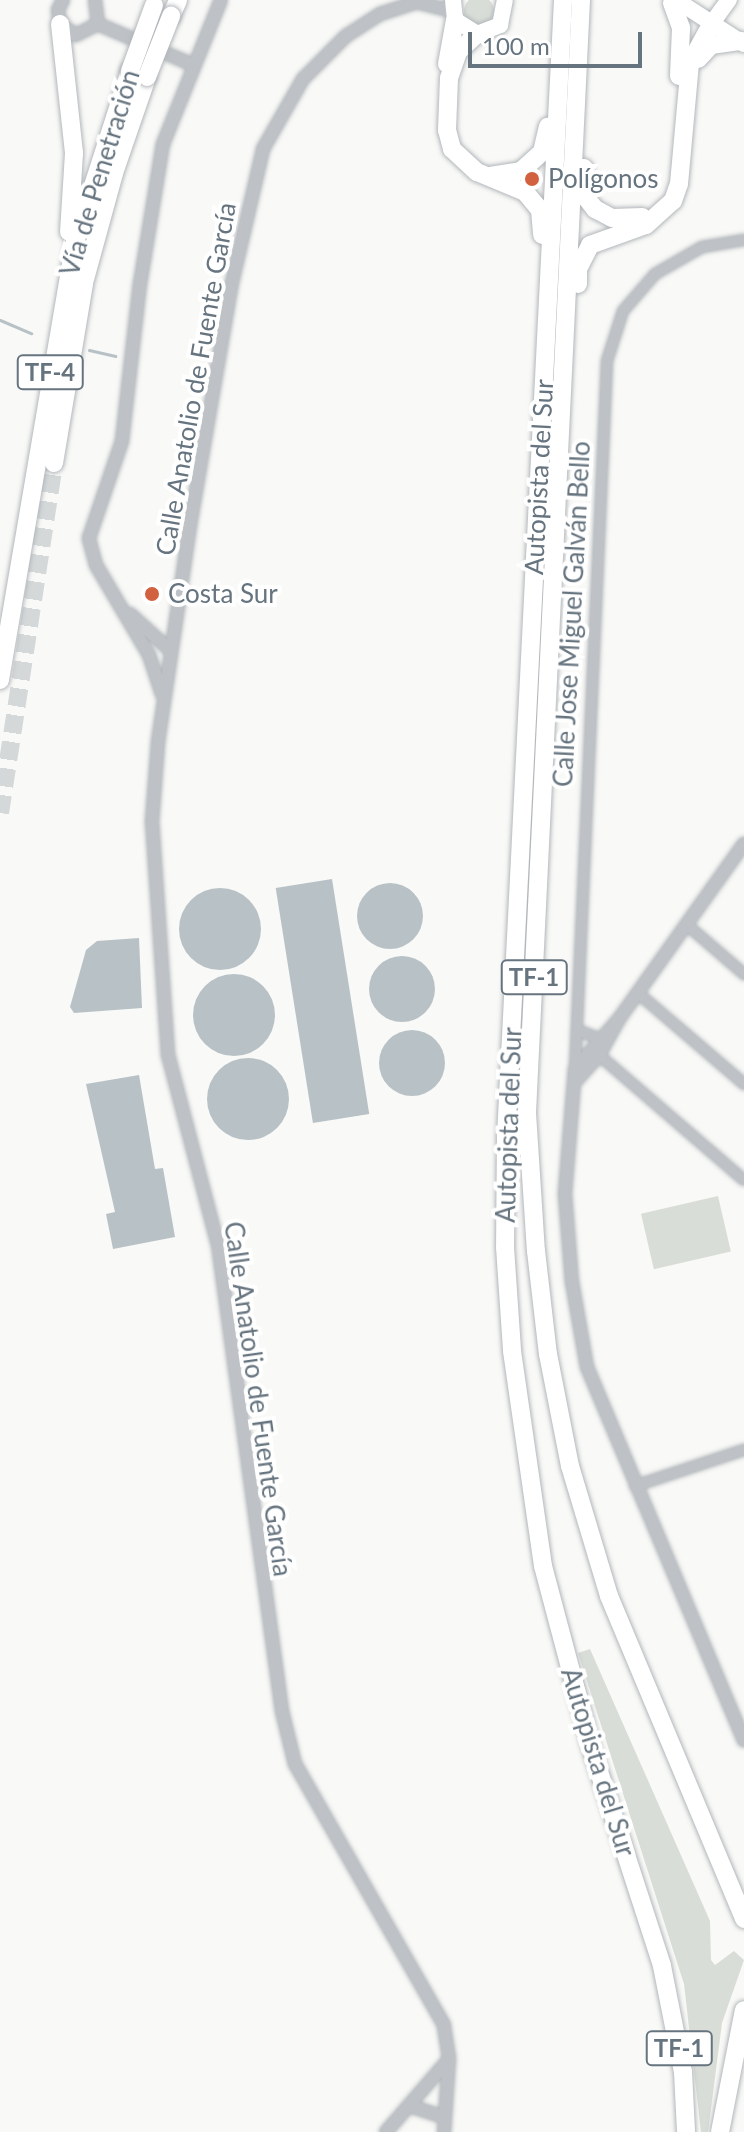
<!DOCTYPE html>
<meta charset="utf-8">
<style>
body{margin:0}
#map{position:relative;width:744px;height:2132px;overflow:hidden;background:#f9f9f7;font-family:Lato,sans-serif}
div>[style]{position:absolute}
.green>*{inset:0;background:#d9ddd7;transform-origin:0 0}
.round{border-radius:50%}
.water>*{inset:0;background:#b8c2c6;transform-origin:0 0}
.stream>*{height:3px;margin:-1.5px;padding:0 1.5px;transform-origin:1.5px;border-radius:1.5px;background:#b8c2c6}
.trunk-tunnel>*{height:18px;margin-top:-9px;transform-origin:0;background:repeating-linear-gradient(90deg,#d4d8d9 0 18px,transparent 0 27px)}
.roads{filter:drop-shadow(0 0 2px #b2b7bb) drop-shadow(0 0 2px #b2b7bb)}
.minor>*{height:10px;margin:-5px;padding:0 5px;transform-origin:5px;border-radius:5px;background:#bec2c6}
.tertiary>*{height:12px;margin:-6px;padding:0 6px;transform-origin:6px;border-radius:6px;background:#bec2c6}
.primary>*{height:16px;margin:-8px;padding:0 8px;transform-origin:8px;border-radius:8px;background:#fff}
.trunk>*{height:18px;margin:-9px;padding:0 9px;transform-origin:9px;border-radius:9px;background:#fff}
.motorway>*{height:18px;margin:-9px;padding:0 9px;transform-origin:9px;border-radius:9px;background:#fff}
.bridges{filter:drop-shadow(0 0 2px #b2b6ba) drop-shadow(0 0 2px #b2b6ba)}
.trunk-bridge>*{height:18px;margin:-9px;padding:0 9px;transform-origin:9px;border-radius:9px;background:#fff}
.dots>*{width:22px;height:22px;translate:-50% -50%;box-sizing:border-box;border:4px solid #fff;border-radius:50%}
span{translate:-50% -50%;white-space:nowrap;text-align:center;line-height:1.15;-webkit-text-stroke:8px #fff;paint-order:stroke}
.shield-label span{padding:2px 6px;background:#fff;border:2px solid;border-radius:6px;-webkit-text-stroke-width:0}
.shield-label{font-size:24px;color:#66747f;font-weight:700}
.street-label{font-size:26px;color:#66747f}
.poi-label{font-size:26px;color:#66747f}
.left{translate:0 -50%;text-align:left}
.scale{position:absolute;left:468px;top:32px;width:174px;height:36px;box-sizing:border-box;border:4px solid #66747f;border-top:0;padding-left:10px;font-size:24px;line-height:28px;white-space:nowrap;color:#66747f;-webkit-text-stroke:6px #fff;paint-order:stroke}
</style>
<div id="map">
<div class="green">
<div class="round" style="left:464px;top:-4px;width:30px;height:30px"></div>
<div style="left:718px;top:1196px;width:57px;height:79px;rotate:77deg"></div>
<div style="clip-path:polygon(590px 1649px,710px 1921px,711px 1960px,715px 1965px,734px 1951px,744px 1960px,722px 2023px,708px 2132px,701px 2132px,684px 1984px,578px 1653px)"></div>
</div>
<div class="water">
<div style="left:332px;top:879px;width:238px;height:57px;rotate:81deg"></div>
<div class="round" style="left:357px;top:883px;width:66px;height:66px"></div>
<div class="round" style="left:179px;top:888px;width:82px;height:82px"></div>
<div style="clip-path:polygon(139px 938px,142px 1008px,74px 1013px,70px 1007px,86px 950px,97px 941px)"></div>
<div class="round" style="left:369px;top:956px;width:66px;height:66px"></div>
<div class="round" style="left:193px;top:974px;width:82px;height:82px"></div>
<div class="round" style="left:379px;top:1030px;width:66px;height:66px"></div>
<div class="round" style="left:207px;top:1058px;width:82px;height:82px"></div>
<div style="clip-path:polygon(139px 1075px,155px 1169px,163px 1168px,175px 1237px,113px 1249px,106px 1214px,115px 1212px,86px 1084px)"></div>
</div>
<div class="stream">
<div style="left:0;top:320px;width:34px;rotate:23deg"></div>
<div style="left:89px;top:350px;width:27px;rotate:13deg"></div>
</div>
<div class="trunk-tunnel">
<div style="left:0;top:813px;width:354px;rotate:-81.2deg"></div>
</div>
<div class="roads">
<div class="minor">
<div style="left:686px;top:924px;width:77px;rotate:40.8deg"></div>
<div style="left:638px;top:993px;width:140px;rotate:40.6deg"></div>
<div style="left:577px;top:1030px;width:25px;rotate:21deg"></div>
<div style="left:599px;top:1055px;width:191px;rotate:40.8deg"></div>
<div style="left:575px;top:1069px;width:709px;rotate:-87.41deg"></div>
<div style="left:607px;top:361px;width:52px;rotate:-72.3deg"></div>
<div style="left:623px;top:311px;width:49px;rotate:-49.1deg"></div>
<div style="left:655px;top:274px;width:54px;rotate:-29.9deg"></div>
<div style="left:702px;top:247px;width:43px;rotate:-9.5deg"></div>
<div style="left:635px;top:1486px;width:115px;rotate:-18.3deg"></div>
</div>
<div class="tertiary">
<div style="left:63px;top:0;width:11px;rotate:117deg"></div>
<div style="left:58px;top:10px;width:14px;rotate:82deg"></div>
<div style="left:60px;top:24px;width:19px;rotate:35deg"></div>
<div style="left:76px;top:35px;width:25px;rotate:-27deg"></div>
<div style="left:98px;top:24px;width:24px;rotate:-97deg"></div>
<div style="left:98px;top:24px;width:103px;rotate:23.3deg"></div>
<div style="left:130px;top:614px;width:55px;rotate:42.1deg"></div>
<div style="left:162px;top:694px;width:41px;rotate:-108.4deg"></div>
<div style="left:149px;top:655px;width:104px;rotate:-120.5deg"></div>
<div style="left:96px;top:565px;width:28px;rotate:-105deg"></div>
<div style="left:89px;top:538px;width:102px;rotate:-71.2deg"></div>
<div style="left:122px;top:441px;width:158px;rotate:-83.5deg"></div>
<div style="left:140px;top:284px;width:142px;rotate:-80.7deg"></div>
<div style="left:163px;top:144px;width:155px;rotate:-68.1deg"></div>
<div style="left:619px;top:1019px;width:67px;rotate:131.3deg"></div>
<div style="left:575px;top:1069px;width:125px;rotate:94.6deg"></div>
<div style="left:565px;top:1194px;width:88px;rotate:85.5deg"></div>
<div style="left:572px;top:1282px;width:86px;rotate:80deg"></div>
<div style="left:587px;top:1367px;width:405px;rotate:67.2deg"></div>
<div style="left:574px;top:1083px;width:38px;rotate:-48deg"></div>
<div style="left:599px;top:1055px;width:41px;rotate:-60.9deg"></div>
<div style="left:619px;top:1019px;width:215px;rotate:-54.5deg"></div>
<div style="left:410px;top:2106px;width:36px;rotate:18deg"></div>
<div style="left:386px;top:2132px;width:96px;rotate:-49.2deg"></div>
<div style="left:444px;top:2132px;width:74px;rotate:-86.1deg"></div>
<div style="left:449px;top:2058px;width:33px;rotate:-99deg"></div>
<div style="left:444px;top:2025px;width:301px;rotate:-119.7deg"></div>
<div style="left:295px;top:1764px;width:55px;rotate:-103.8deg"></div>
<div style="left:282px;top:1711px;width:466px;rotate:-97.8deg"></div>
<div style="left:219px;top:1249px;width:201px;rotate:-104.7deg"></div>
<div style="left:168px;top:1055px;width:234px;rotate:-93.9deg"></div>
<div style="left:152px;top:822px;width:80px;rotate:-85.7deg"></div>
<div style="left:158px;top:742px;width:219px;rotate:-81.6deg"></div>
<div style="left:190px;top:525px;width:242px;rotate:-80.2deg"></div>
<div style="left:231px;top:287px;width:142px;rotate:-76.9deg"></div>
<div style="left:263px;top:149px;width:81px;rotate:-60.3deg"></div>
<div style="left:303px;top:79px;width:61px;rotate:-45deg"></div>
<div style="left:346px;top:36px;width:40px;rotate:-32.9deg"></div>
<div style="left:380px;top:14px;width:38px;rotate:-18deg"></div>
<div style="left:416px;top:2px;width:37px;rotate:14deg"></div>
</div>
<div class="primary">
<div style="left:453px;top:0;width:20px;rotate:84deg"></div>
<div style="left:455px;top:20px;width:26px;rotate:32deg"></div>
<div style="left:477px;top:34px;width:25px;rotate:-21deg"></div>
<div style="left:500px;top:25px;width:25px;rotate:-79deg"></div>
<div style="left:676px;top:0;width:81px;rotate:32.9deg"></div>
<div style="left:712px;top:23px;width:29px;rotate:-54deg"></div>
</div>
<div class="trunk">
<div style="left:171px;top:16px;width:17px;rotate:-66deg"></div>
<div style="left:60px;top:24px;width:130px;rotate:83.8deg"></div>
<div style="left:74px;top:153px;width:79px;rotate:93.6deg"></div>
<div style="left:54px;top:463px;width:182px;rotate:-80.5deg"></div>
<div style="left:84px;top:283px;width:114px;rotate:-74.7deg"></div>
<div style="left:114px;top:173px;width:102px;rotate:-71deg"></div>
<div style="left:0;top:680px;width:441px;rotate:-80.3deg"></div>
<div style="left:74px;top:245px;width:183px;rotate:-72.2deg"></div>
</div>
<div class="motorway">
<div style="left:563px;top:0;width:1138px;rotate:92.87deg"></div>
<div style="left:506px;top:1137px;width:110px;rotate:90.5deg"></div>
<div style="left:505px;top:1247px;width:104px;rotate:86.1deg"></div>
<div style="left:512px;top:1351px;width:217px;rotate:81.8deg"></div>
<div style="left:543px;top:1566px;width:187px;rotate:75.1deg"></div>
<div style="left:591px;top:1747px;width:230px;rotate:72deg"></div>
<div style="left:662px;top:1966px;width:108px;rotate:78.8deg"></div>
<div style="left:683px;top:2072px;width:60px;rotate:87.1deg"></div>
<div style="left:581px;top:0;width:1114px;rotate:92.78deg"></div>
<div style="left:527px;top:1113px;width:138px;rotate:86.3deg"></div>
<div style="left:536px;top:1251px;width:104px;rotate:83.4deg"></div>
<div style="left:548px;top:1354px;width:114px;rotate:78.9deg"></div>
<div style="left:570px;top:1466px;width:136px;rotate:73.3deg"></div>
<div style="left:609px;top:1596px;width:350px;rotate:67.3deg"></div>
<div style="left:672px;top:3px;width:27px;rotate:70deg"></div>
<div style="left:681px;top:28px;width:48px;rotate:92.4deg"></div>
<div style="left:477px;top:34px;width:26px;rotate:137deg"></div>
<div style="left:458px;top:52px;width:28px;rotate:109deg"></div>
<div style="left:449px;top:78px;width:52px;rotate:92.2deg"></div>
<div style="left:447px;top:130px;width:20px;rotate:75deg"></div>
<div style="left:452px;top:149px;width:34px;rotate:43deg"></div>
<div style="left:477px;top:172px;width:52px;rotate:22.6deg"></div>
<div style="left:525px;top:192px;width:23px;rotate:50deg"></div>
<div style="left:540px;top:210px;width:25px;rotate:85deg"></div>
<div style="left:698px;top:59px;width:19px;rotate:-47deg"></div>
<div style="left:711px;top:45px;width:30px;rotate:-8deg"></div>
<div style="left:447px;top:64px;width:45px;rotate:-79.7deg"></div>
<div style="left:584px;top:168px;width:32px;rotate:83deg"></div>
<div style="left:588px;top:200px;width:11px;rotate:52deg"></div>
<div style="left:595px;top:209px;width:19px;rotate:28deg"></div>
<div style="left:612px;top:218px;width:30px;rotate:-2deg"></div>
<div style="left:490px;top:176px;width:31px;rotate:-9deg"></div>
<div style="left:521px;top:171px;width:28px;rotate:-42deg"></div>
<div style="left:542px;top:152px;width:26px;rotate:-77deg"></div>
<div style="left:578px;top:284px;width:15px;rotate:-90deg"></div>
<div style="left:578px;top:269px;width:27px;rotate:-63deg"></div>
<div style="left:590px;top:245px;width:59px;rotate:-19.7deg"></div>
<div style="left:646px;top:225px;width:36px;rotate:-42deg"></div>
<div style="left:673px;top:201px;width:18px;rotate:-71deg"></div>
<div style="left:679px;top:184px;width:121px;rotate:-84.8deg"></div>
<div style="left:690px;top:63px;width:46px;rotate:-61.2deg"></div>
<div style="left:720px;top:2132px;width:124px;rotate:-78.9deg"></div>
</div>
</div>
<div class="bridges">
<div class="trunk-bridge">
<div style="left:130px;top:71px;width:70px;rotate:-70deg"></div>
<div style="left:147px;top:77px;width:66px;rotate:-68.5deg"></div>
</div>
</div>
<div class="dots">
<div style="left:532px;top:179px;background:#d1613f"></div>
<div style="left:152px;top:594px;background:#d1613f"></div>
</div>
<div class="shield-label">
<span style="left:50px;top:372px">TF-4</span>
<span style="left:534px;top:977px">TF-1</span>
<span style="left:679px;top:2048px">TF-1</span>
</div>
<div class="street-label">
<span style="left:100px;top:173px;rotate:-73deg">Vía de Penetración</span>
<span style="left:196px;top:379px;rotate:-80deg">Calle Anatolio de Fuente García</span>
<span style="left:539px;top:477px;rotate:-87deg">Autopista del Sur</span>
<span style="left:572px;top:614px;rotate:-87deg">Calle Jose Miguel Galván Bello</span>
<span style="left:509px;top:1125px;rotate:-88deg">Autopista del Sur</span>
<span style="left:258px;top:1399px;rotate:82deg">Calle Anatolio de Fuente García</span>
<span style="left:598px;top:1762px;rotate:73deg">Autopista del Sur</span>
</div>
<div class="poi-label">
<span class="left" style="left:548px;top:179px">Polígonos</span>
<span class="left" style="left:168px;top:594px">Costa Sur</span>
</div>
<div class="scale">100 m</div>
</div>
